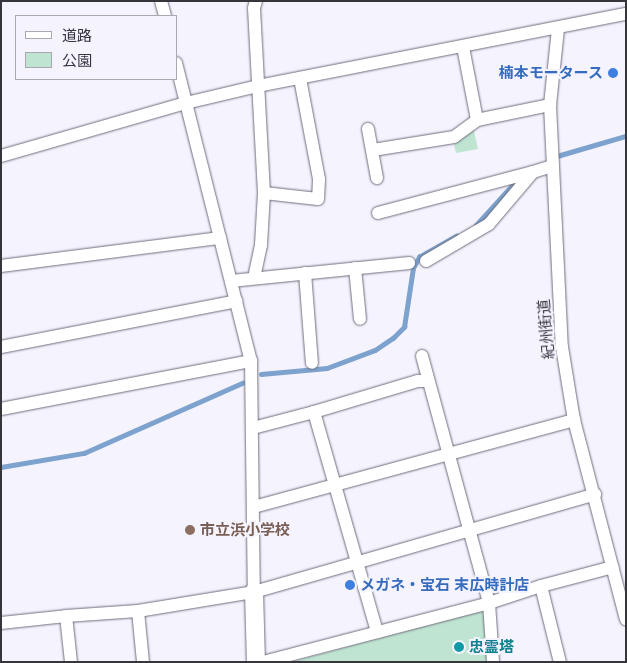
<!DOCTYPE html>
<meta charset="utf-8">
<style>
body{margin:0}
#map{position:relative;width:627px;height:663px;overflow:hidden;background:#f5f3fe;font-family:Arial,"Noto Sans JP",sans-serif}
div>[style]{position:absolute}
.green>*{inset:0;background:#bfe5d2}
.stream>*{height:4.5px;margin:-2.25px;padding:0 2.25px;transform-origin:2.25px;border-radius:2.25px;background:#7ca2cd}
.roads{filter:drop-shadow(0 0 1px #6f6d7c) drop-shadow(0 0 1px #6f6d7c)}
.street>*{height:12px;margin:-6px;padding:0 6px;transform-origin:6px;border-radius:6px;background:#fff}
.secondary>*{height:18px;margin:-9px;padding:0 9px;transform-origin:9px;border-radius:9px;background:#fff}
.dots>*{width:14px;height:14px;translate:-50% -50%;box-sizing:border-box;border:2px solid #f5f3fe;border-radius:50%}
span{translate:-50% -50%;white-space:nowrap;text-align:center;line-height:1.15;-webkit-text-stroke:4px #f5f3fe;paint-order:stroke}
.shop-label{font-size:15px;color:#366cbe;font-weight:700}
.right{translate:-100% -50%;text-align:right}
.left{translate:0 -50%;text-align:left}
.street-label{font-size:15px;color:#37353c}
.education-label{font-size:15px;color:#785e54;font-weight:700}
.culture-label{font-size:15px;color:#0d838f;font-weight:700}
.frame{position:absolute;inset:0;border:2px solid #37353c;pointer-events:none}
.legend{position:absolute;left:15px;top:15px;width:162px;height:65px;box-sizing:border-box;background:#f5f3fe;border:1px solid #a9a7b0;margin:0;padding:6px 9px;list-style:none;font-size:15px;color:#37353c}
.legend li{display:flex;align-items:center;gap:10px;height:25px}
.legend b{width:25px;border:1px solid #a9a7b0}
</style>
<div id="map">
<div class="green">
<div style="clip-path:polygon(473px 127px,478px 149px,456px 153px,453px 141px)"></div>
<div style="clip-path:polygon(480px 611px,486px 615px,487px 662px,291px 662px)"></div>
</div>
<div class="stream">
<div style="left:557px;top:156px;width:72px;rotate:-16.2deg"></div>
<div style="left:476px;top:225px;width:61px;rotate:-47.7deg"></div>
<div style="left:261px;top:374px;width:66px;rotate:-5.2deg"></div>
<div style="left:327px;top:368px;width:51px;rotate:-20.6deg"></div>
<div style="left:375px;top:350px;width:22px;rotate:-34deg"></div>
<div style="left:393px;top:338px;width:16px;rotate:-45deg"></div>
<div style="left:404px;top:327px;width:60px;rotate:-81.3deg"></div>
<div style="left:413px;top:268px;width:13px;rotate:-61deg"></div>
<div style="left:419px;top:257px;width:43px;rotate:-29.6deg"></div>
<div style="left:1px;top:467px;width:84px;rotate:-9.6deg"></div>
<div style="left:84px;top:453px;width:173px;rotate:-23.9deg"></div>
</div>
<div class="roads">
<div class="street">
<div style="left:161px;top:1px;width:16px;rotate:75deg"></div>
<div style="left:558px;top:29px;width:76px;rotate:96deg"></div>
<div style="left:550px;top:105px;width:242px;rotate:87.2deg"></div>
<div style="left:562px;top:347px;width:74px;rotate:80.7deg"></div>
<div style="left:574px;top:420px;width:206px;rotate:75.4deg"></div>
<div style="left:463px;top:47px;width:74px;rotate:79.1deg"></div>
<div style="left:176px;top:63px;width:307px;rotate:75.9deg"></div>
<div style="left:251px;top:361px;width:231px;rotate:89.3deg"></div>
<div style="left:368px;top:129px;width:50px;rotate:79.6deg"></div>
<div style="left:373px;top:150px;width:82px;rotate:-9.1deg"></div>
<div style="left:454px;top:137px;width:29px;rotate:-36deg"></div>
<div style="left:477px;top:120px;width:75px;rotate:-11.6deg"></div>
<div style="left:1px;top:156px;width:192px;rotate:-16deg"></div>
<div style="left:186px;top:103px;width:74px;rotate:-13.3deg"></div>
<div style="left:258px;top:86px;width:375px;rotate:-11.1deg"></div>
<div style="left:264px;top:193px;width:54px;rotate:6.3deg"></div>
<div style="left:318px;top:199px;width:20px;rotate:-87deg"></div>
<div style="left:319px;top:179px;width:103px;rotate:-100.7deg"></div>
<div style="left:378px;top:213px;width:160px;rotate:-14.8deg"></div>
<div style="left:426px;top:261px;width:73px;rotate:-30.4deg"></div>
<div style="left:489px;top:224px;width:68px;rotate:-49.8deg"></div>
<div style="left:533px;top:172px;width:21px;rotate:-17deg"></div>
<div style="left:1px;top:266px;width:221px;rotate:-7.3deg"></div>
<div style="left:355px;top:268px;width:51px;rotate:84.4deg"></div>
<div style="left:305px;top:273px;width:90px;rotate:85.6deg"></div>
<div style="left:254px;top:278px;width:34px;rotate:-78deg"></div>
<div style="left:261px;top:245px;width:52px;rotate:-86.7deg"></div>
<div style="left:264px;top:193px;width:185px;rotate:-93.1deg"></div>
<div style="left:254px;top:8px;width:7px;rotate:-74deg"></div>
<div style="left:231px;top:281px;width:179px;rotate:-5.8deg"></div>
<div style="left:1px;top:347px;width:240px;rotate:-11deg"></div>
<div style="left:422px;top:356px;width:256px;rotate:74.8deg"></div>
<div style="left:489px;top:603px;width:59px;rotate:86.1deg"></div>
<div style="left:1px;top:409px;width:255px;rotate:-10.9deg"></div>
<div style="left:314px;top:412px;width:109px;rotate:-16.6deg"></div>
<div style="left:418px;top:381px;width:10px"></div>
<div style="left:253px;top:428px;width:63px;rotate:-14.7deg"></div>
<div style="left:314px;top:412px;width:229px;rotate:74deg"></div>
<div style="left:254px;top:507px;width:332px;rotate:-15.2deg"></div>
<div style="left:541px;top:586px;width:78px;rotate:76deg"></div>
<div style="left:138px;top:611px;width:51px;rotate:84.4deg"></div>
<div style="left:66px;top:616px;width:46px;rotate:83.8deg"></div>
<div style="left:1px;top:623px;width:65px;rotate:-6.1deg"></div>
<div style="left:66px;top:616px;width:72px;rotate:-4deg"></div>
<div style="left:138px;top:611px;width:118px;rotate:-9.3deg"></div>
<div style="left:254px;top:592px;width:355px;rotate:-16deg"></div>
<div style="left:263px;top:662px;width:234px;rotate:-14.6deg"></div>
<div style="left:489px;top:603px;width:55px;rotate:-18.1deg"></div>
<div style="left:541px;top:586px;width:74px;rotate:-14.8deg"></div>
</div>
<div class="secondary">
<div style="left:254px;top:592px;width:70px;rotate:88.4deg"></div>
</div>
</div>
<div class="dots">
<div style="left:613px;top:73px;background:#3f7fe0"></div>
<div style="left:190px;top:530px;background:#8d6e63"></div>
<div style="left:350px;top:585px;background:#3f7fe0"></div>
<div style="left:459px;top:647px;background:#0f9aa8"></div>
</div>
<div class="shop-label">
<span class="right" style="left:603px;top:73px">楠本モータース</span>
<span class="left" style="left:360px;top:585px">メガネ・宝石 末広時計店</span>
</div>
<div class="street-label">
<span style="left:546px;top:329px;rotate:-95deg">紀州街道</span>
</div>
<div class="education-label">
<span class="left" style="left:200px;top:530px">市立浜小学校</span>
</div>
<div class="culture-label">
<span class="left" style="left:469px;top:647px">忠霊塔</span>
</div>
<div class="frame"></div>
<ul class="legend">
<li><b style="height:6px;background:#fff"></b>道路</li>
<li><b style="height:14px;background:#bfe5d2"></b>公園</li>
</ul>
</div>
